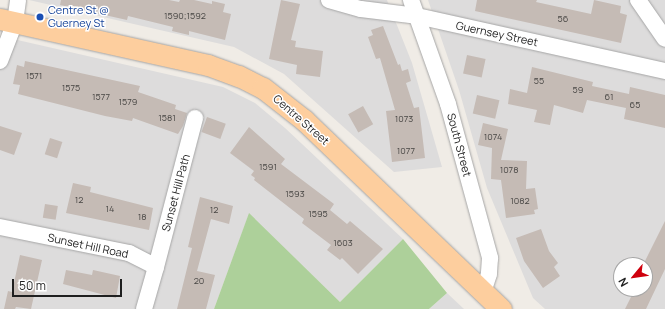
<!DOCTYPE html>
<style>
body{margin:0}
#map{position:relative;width:665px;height:309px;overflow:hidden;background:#f0ece6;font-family:Manrope,sans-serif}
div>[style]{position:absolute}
.residential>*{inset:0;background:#dddcdc}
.forest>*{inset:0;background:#add09a}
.building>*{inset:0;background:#c5bbb5;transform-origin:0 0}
.roads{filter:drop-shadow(0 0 1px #a6a6a6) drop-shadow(0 0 1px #a6a6a6)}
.minor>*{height:16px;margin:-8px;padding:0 8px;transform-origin:8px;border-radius:8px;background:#fff}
.major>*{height:21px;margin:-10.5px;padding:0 10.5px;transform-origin:10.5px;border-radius:10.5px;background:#fdce9e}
.dots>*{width:11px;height:11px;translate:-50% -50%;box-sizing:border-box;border:2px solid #fff;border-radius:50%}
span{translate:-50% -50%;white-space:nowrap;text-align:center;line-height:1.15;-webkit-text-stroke:3px #fff;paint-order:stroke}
.number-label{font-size:9px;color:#484644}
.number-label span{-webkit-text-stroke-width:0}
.transit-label{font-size:11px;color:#164399}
.left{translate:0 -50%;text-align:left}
.street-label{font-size:11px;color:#1f1f1f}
.north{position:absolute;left:613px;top:257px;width:40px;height:40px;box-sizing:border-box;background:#fff;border:1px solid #a5a5a5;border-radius:50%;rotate:241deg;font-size:11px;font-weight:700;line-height:16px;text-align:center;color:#1f1f1f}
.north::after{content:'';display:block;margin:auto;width:14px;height:18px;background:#cf000d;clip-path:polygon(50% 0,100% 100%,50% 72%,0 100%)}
.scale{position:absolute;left:12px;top:279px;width:110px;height:18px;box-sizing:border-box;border:2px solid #1f1f1f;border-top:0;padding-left:5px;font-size:12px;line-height:14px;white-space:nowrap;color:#1f1f1f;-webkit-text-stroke:3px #fff;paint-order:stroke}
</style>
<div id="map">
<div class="residential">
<div style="clip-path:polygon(29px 0,387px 0,412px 63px,442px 167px,394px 172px,284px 74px,234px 47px)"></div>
<div style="clip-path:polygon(evenodd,428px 0,665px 0,665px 309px,545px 309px,533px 298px,487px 188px,459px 90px,428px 0,621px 265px,645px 265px,645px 289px,621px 289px,621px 265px)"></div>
<div style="clip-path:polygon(0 36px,223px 87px,255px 103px,285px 128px,403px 239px,340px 302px,249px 214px,214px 309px,0 309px)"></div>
<div style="clip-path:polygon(447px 293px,464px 309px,429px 309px)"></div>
</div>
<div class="forest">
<div style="clip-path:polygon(249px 213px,340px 302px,403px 239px,447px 293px,429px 309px,214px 309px)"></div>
</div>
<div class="building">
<div style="clip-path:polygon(61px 0,169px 0,179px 2px,180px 0,194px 0,212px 4px,212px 1px,225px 4px,223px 12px,231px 14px,225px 40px,189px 31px,189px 35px,172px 31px,173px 27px,128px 16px,127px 20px,60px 5px)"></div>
<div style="clip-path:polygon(281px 0,300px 4px,291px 40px,296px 41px,295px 47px,323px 51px,320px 77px,296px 74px,297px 65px,269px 59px)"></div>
<div style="clip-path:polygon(477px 0,537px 0,536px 2px,591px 14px,594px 0,621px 6px,620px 13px,627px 15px,621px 43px,475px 11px)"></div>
<div style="clip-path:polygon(383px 26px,398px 65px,400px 64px,402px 71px,408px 69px,411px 81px,406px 83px,414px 108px,419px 107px,425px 158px,392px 162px,386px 111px,395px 110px,380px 58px,376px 59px,368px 37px,373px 35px,371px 30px)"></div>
<div style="left:467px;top:55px;width:19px;height:19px;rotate:12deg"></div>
<div style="clip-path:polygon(25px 61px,140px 86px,138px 92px,176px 105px,175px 109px,187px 113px,183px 126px,178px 134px,133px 118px,132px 121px,105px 116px,18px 94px,20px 85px,13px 84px,17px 65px,24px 67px)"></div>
<div style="clip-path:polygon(532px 67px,593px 82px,592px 86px,629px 94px,630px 87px,665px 95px,665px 128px,624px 119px,626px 108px,587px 100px,583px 113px,554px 105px,550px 125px,534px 122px,537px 110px,508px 104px,510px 89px,527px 93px)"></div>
<div style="left:477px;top:95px;width:23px;height:19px;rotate:13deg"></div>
<div style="left:363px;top:106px;width:21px;height:17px;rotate:61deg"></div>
<div style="left:207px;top:117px;width:20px;height:16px;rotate:20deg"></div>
<div style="clip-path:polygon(483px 123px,508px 129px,501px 160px,527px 161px,526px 189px,535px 188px,538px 209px,534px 210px,535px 214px,506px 218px,501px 180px,491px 179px,492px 148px,478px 145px)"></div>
<div style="clip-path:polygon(0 126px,22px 133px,14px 155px,0 150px)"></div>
<div style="clip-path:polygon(249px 127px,285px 159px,281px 164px,334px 204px,330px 210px,347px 224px,350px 221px,383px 249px,358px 274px,342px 258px,340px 260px,327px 250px,331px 245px,302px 223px,304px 219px,254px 180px,255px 178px,251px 175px,254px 171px,230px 153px)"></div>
<div style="left:50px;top:138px;width:13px;height:17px;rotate:18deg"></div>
<div style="clip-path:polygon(73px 183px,91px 187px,90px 192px,153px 208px,149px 230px,66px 213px)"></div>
<div style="clip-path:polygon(200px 197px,233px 206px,229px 224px,211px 219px,197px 271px,215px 275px,206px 309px,177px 309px,192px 248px,188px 247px)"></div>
<div style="left:45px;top:204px;width:13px;height:14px;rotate:9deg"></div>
<div style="clip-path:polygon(665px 221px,665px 269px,646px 309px,625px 309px,635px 289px,645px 289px,645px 261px)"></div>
<div style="clip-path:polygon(541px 229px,549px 251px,558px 263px,554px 267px,560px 276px,543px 288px,524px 261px,516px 238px)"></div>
<div style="clip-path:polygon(20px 255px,42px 260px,31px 309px,16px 307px,15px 309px,4px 309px,8px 291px,12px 292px)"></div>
<div style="clip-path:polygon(66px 270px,92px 275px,93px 270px,120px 276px,116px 298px,63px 284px)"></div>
</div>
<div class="roads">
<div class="minor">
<div style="left:329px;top:0;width:33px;rotate:16deg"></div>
<div style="left:361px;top:9px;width:56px;rotate:7.1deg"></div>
<div style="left:417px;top:16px;width:254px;rotate:12.5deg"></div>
<div style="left:411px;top:0;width:110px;rotate:70.4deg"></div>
<div style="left:448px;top:104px;width:160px;rotate:74.7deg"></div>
<div style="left:490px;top:258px;width:16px;rotate:94deg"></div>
<div style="left:489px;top:274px;width:19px;rotate:108deg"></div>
<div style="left:638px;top:0;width:47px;rotate:55.3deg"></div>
<div style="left:0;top:61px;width:42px;rotate:-69deg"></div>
<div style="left:15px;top:22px;width:22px;rotate:-82deg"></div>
<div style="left:0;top:227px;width:132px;rotate:11.4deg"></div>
<div style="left:129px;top:253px;width:30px;rotate:27deg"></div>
<div style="left:156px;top:267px;width:44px;rotate:105.9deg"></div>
<div style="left:156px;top:267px;width:154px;rotate:-75.3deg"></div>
</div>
<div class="major">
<div style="left:0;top:19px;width:213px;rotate:12.5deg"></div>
<div style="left:208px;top:65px;width:33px;rotate:20deg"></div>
<div style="left:239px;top:76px;width:27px;rotate:27deg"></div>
<div style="left:263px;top:88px;width:52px;rotate:38deg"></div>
<div style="left:304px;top:120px;width:273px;rotate:43.8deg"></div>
</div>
</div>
<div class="dots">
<div style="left:40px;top:17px;background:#1a4fb4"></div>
</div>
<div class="number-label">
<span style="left:185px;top:16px">1590;1592</span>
<span style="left:563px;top:19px">56</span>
<span style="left:34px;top:76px">1571</span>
<span style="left:539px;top:81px">55</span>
<span style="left:71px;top:88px">1575</span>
<span style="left:578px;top:90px">59</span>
<span style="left:101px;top:97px">1577</span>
<span style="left:609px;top:97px">61</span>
<span style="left:128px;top:102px">1579</span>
<span style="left:635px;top:105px">65</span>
<span style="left:167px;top:118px">1581</span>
<span style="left:404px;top:119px">1073</span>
<span style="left:493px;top:137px">1074</span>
<span style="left:406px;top:151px">1077</span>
<span style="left:268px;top:167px">1591</span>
<span style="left:509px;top:170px">1078</span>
<span style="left:295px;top:194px">1593</span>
<span style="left:79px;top:200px">12</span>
<span style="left:520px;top:201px">1082</span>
<span style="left:110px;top:209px">14</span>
<span style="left:214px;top:210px">12</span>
<span style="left:318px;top:214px">1595</span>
<span style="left:142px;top:217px">18</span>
<span style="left:343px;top:243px">1603</span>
<span style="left:199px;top:281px">20</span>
</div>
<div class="transit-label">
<span class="left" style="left:48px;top:17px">Centre St @<br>Guerney St</span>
</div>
<div class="street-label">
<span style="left:497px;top:34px;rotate:12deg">Guernsey Street</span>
<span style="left:301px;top:120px;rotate:41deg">Centre Street</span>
<span style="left:459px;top:145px;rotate:75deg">South Street</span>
<span style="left:176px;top:193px;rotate:-75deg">Sunset Hill Path</span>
<span style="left:88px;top:246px;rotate:12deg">Sunset Hill Road</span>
</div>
<div class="north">N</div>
<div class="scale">50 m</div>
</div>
